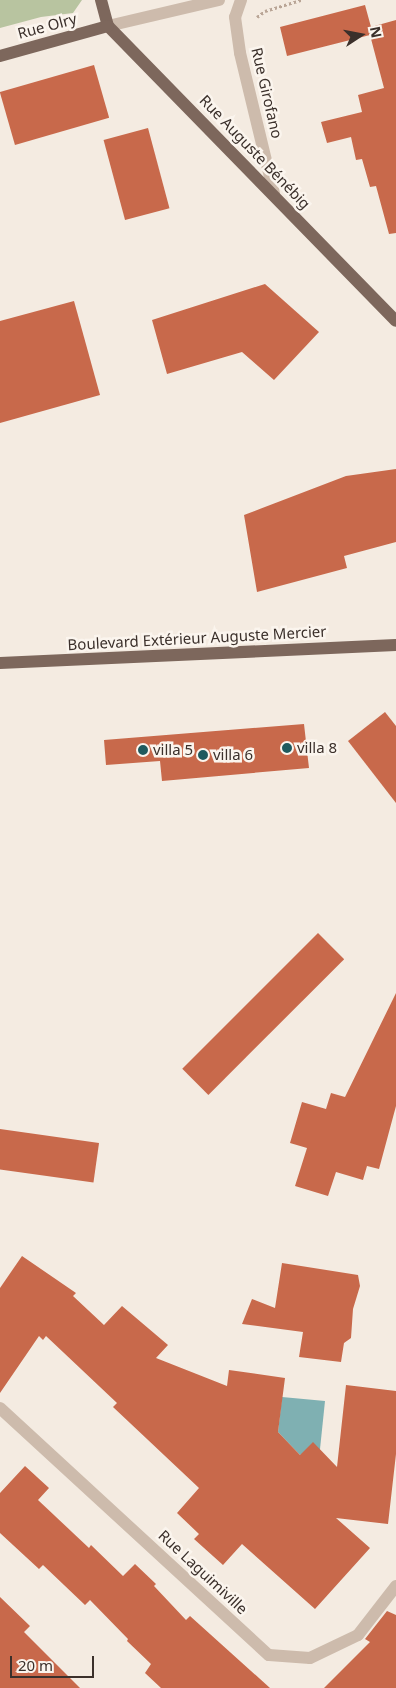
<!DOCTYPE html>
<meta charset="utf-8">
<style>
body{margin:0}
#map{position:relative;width:396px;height:1688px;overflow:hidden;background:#f4ebe1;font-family:"Noto Sans",sans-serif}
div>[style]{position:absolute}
.green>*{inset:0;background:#b8c4a0}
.water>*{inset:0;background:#7fb0b2}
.building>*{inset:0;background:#c8694b;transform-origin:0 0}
.path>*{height:3px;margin-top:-1.5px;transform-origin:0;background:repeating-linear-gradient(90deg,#b9a596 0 2.5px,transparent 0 5px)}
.minor>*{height:12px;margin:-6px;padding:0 6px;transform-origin:6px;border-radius:6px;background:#cdbbac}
.tertiary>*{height:12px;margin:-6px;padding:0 6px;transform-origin:6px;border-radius:6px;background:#cdbbac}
.primary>*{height:12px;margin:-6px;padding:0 6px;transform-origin:6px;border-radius:6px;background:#7d675c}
.dots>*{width:14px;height:14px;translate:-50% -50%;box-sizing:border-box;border:2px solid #fbf5ee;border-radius:50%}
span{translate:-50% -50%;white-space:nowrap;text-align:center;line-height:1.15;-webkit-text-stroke:5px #fbf5ee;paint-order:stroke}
.street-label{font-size:15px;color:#3b302b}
.poi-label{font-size:15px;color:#3b302b}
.left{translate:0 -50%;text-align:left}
.north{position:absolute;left:336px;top:10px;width:50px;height:50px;-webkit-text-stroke:4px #fbf5ee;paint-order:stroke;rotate:79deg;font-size:14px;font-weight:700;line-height:20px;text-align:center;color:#3b302b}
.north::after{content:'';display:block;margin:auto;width:18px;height:22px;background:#3b302b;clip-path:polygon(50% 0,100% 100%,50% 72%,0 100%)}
.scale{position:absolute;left:10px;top:1656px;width:84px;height:22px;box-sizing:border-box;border:2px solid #3b302b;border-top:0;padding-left:6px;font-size:15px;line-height:18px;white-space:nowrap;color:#3b302b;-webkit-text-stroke:4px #fbf5ee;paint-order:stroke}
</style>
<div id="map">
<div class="green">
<div style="clip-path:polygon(0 0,82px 0,73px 13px,41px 17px,0 28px)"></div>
</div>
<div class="water">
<div style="clip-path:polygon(282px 1397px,325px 1401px,320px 1449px,300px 1455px,278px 1432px)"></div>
</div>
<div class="building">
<div style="clip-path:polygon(365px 5px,371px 27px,396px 20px,396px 233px,389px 234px,376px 186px,370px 187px,362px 159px,356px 160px,351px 137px,327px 143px,321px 122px,362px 112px,358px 95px,384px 88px,370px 35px,287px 56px,280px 27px)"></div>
<div style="left:94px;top:65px;width:55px;height:98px;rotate:74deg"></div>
<div style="left:148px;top:128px;width:83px;height:46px;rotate:75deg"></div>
<div style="clip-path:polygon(265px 284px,319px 332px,274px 380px,242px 352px,167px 374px,152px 320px)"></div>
<div style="clip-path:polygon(74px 301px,100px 395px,0 423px,0 321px)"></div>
<div style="clip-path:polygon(396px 469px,396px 542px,344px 556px,347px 568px,257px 592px,244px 515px,346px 476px)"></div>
<div style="clip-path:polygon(385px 712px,396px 726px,396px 803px,348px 741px)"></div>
<div style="clip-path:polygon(304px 724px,309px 768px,162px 781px,160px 761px,106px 765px,104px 740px)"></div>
<div style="left:318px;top:933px;width:37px;height:192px;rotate:45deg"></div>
<div style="clip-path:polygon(396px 993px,396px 1106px,379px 1169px,367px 1166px,363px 1180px,336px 1172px,328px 1196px,295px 1186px,307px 1148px,290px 1143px,302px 1102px,326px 1109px,331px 1093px,345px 1097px)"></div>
<div style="left:0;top:1129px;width:100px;height:40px;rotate:8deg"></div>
<div style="clip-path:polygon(22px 1256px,76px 1293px,73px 1296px,104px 1325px,122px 1306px,168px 1345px,156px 1358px,227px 1386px,229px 1370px,285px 1378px,278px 1432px,300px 1455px,313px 1442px,337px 1467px,346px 1385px,396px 1391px,396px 1454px,388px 1524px,336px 1518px,370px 1548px,315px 1609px,242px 1544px,223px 1565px,194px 1539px,199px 1534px,177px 1513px,199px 1488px,113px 1407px,117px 1403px,46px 1336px,43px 1340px,39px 1336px,0 1393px,0 1288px)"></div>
<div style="clip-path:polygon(282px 1263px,358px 1275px,360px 1286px,353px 1309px,351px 1338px,344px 1343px,341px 1362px,299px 1357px,303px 1332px,242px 1324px,252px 1299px,275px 1308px)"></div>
<div style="clip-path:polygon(25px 1466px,49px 1488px,38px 1500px,89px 1548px,91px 1545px,123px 1576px,135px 1564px,156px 1584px,154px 1586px,186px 1620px,190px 1616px,270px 1688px,161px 1688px,145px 1673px,151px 1664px,127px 1641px,128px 1639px,90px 1600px,85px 1605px,43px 1565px,39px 1569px,0 1533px,0 1493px)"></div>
<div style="clip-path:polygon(0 1597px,30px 1626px,24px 1632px,80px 1688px,0 1688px)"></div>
<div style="clip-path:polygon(387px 1611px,396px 1615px,396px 1688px,324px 1688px,370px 1642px,365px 1639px)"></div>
</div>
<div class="path">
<div style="left:257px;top:17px;width:10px;rotate:-37deg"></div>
<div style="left:265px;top:11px;width:38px;rotate:-17deg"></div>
</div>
<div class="minor">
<div style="left:0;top:1408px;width:365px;rotate:42.6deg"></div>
<div style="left:269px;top:1655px;width:41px;rotate:4.2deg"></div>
<div style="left:310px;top:1658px;width:53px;rotate:-25.6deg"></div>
<div style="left:358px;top:1635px;width:62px;rotate:-52.2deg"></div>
</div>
<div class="tertiary">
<div style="left:241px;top:0;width:18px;rotate:109deg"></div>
<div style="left:235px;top:17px;width:36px;rotate:82deg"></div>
<div style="left:240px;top:53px;width:145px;rotate:76.4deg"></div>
<div style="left:108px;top:26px;width:114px;rotate:-13.2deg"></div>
</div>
<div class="primary">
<div style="left:101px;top:0;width:27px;rotate:75deg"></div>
<div style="left:108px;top:26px;width:412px;rotate:45.7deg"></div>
<div style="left:0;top:56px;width:112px;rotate:-15.5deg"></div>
<div style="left:0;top:663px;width:396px;rotate:-2.6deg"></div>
</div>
<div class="dots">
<div style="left:287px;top:748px;background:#1f5a5e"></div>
<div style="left:143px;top:750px;background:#1f5a5e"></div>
<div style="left:203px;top:755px;background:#1f5a5e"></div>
</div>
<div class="street-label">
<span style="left:47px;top:26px;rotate:-15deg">Rue Olry</span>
<span style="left:267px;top:93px;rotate:77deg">Rue Girofano</span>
<span style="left:255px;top:152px;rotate:46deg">Rue Auguste Bénébig</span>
<span style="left:197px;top:638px;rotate:-3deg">Boulevard Extérieur Auguste Mercier</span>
<span style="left:203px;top:1572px;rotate:43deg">Rue Laguimiville</span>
</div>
<div class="poi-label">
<span class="left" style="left:297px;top:748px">villa 8</span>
<span class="left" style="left:153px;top:750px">villa 5</span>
<span class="left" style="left:213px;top:755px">villa 6</span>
</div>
<div class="north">N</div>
<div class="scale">20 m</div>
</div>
